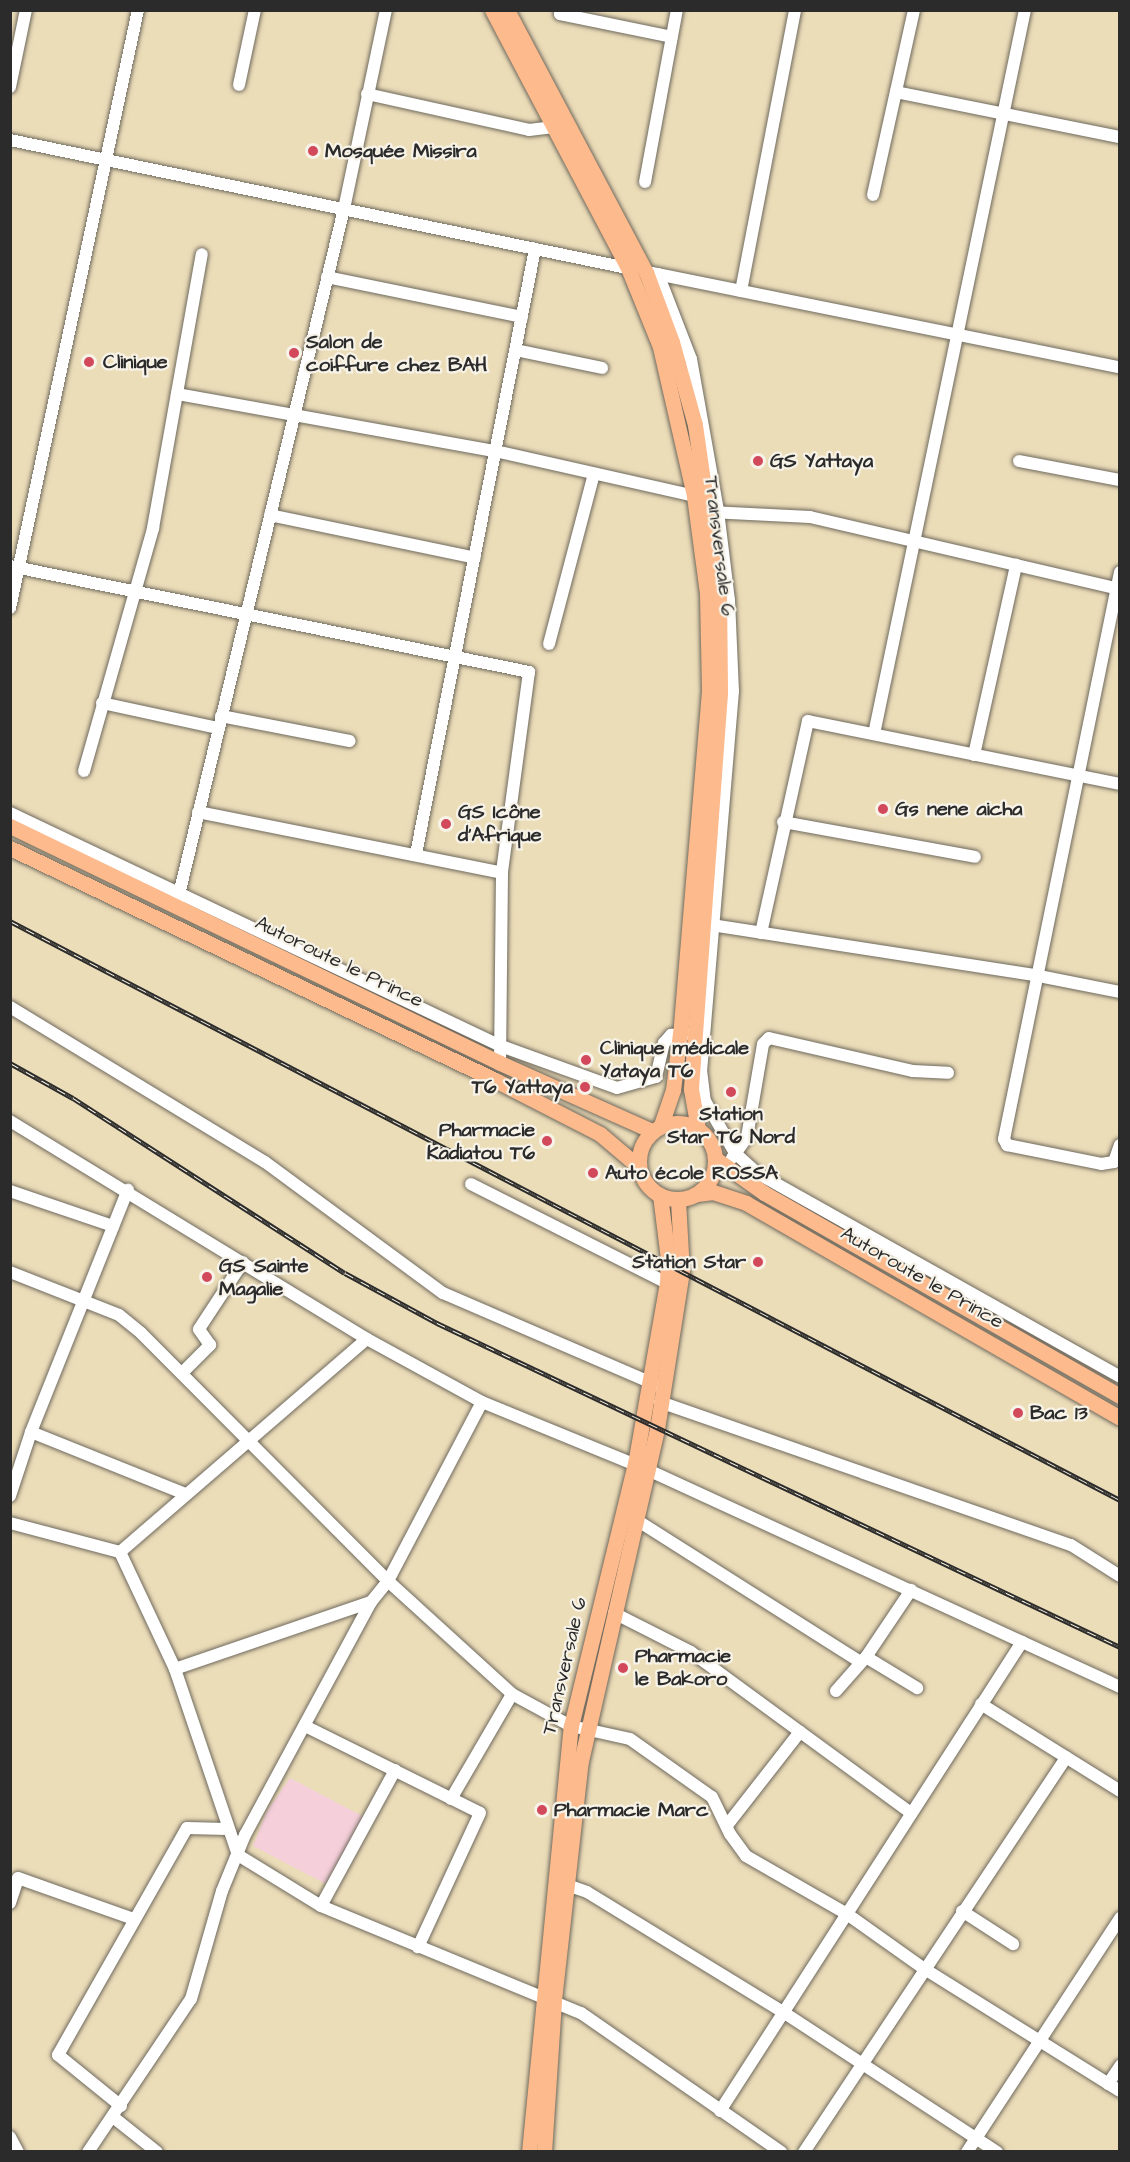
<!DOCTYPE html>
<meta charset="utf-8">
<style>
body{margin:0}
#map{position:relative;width:1130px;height:2162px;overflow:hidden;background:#ecddb9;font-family:"Architects Daughter",sans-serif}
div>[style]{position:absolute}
.built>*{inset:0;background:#f5cfda}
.roads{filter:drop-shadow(0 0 2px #6f695d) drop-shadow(0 0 2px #6f695d)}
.minor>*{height:12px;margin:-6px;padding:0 6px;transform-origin:6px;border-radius:6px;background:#fff}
.major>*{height:15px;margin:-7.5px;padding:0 7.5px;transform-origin:7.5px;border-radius:7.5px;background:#fcba8d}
.major>.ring{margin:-7.5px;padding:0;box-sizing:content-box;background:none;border:15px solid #fcba8d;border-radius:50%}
.rail>*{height:5px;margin-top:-2.5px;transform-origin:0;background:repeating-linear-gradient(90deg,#f7f3e8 0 9px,#2b2b2b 0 18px);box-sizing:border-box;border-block:2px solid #2b2b2b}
.dots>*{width:16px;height:16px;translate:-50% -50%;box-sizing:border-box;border:3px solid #f7f3e8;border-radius:50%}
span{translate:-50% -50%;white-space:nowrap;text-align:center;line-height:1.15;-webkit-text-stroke:4.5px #f7f3e8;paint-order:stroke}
.poi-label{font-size:20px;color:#2b2b2b;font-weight:700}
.left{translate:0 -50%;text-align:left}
.right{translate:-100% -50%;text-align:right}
.street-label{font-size:20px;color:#2b2b2b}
.frame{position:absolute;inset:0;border:12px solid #2b2b2b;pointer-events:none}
</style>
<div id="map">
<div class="built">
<div style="clip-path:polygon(290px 1778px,364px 1817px,330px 1886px,253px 1846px,267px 1811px)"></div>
</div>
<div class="roads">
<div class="minor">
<div style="left:561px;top:10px;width:4px;rotate:104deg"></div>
<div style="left:560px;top:14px;width:114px;rotate:11.6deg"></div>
<div style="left:239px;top:85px;width:77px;rotate:-78deg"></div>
<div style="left:10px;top:87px;width:79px;rotate:-78.3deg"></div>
<div style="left:896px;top:92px;width:228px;rotate:11.4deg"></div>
<div style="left:367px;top:94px;width:166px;rotate:12.5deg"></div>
<div style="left:529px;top:130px;width:25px;rotate:-7deg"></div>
<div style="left:10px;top:140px;width:635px;rotate:11.72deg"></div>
<div style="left:645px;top:182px;width:175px;rotate:-79.5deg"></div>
<div style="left:873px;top:195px;width:189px;rotate:-77.5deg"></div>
<div style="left:652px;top:273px;width:477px;rotate:11.4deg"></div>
<div style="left:658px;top:274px;width:91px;rotate:68.8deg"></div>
<div style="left:691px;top:359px;width:154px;rotate:79.9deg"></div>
<div style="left:718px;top:511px;width:90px;rotate:83deg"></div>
<div style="left:729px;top:600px;width:91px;rotate:87.5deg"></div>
<div style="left:733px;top:691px;width:380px;rotate:94.8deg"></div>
<div style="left:701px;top:1070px;width:31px;rotate:83deg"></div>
<div style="left:705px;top:1101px;width:60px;rotate:60deg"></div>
<div style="left:735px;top:1153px;width:30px;rotate:42deg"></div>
<div style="left:757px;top:1173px;width:416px;rotate:29.3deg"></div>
<div style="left:327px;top:277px;width:199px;rotate:11.6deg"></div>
<div style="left:741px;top:291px;width:286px;rotate:-79.1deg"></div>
<div style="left:516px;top:350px;width:88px;rotate:11.8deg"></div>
<div style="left:177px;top:394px;width:323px;rotate:10.2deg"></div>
<div style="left:495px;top:451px;width:204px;rotate:12.7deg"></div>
<div style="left:1019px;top:461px;width:103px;rotate:10.7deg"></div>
<div style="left:710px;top:512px;width:100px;rotate:2.9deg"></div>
<div style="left:810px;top:517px;width:318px;rotate:13.1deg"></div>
<div style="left:270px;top:515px;width:209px;rotate:11.8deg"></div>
<div style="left:10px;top:566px;width:530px;rotate:11.54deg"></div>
<div style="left:529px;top:672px;width:203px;rotate:97.7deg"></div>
<div style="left:502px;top:873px;width:190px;rotate:90.6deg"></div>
<div style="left:1120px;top:572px;width:579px;rotate:101.56deg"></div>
<div style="left:1004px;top:1139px;width:7px;rotate:63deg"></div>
<div style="left:1007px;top:1145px;width:96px;rotate:11.4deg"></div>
<div style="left:1101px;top:1164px;width:13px;rotate:-9deg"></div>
<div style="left:1114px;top:1162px;width:18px;rotate:-71deg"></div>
<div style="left:10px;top:608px;width:612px;rotate:-77.92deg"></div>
<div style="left:549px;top:644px;width:176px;rotate:-75.2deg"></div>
<div style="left:102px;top:703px;width:119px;rotate:12.2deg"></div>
<div style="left:221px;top:716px;width:131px;rotate:11deg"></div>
<div style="left:874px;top:734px;width:740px;rotate:-78.22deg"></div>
<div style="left:974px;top:755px;width:195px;rotate:-77.5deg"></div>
<div style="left:84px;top:771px;width:253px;rotate:-74.1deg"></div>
<div style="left:153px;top:528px;width:278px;rotate:-79.9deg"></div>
<div style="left:198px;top:812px;width:310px;rotate:11.3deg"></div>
<div style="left:10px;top:813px;width:543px;rotate:25.39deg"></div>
<div style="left:501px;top:1046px;width:123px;rotate:19.9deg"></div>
<div style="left:617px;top:1088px;width:41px;rotate:-15.8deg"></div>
<div style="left:656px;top:1077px;width:35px;rotate:-77deg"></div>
<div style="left:664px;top:1043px;width:11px;rotate:-49deg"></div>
<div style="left:671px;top:1035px;width:16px;rotate:-4deg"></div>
<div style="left:783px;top:822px;width:195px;rotate:10.3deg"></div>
<div style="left:416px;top:854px;width:617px;rotate:-78.87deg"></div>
<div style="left:176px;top:907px;width:718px;rotate:-76.47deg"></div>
<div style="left:344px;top:209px;width:203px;rotate:-78.1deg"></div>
<div style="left:705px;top:924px;width:338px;rotate:8.8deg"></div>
<div style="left:1039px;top:976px;width:83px;rotate:11.2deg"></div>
<div style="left:761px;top:933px;width:217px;rotate:-77.5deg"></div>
<div style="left:808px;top:721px;width:318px;rotate:11.4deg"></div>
<div style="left:10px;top:1007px;width:298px;rotate:31.3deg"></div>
<div style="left:265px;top:1162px;width:221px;rotate:36.4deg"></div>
<div style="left:443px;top:1293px;width:233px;rotate:23.3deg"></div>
<div style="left:10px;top:1121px;width:418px;rotate:31.4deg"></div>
<div style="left:367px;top:1339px;width:131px;rotate:28.7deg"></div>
<div style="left:482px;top:1402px;width:179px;rotate:22.3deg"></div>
<div style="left:648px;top:1470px;width:519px;rotate:24.69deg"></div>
<div style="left:732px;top:1158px;width:26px;rotate:-54deg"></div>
<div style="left:747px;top:1137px;width:94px;rotate:-80.2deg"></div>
<div style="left:763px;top:1044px;width:8px;rotate:-45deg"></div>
<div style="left:769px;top:1038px;width:148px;rotate:12.9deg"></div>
<div style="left:913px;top:1071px;width:35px;rotate:3deg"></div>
<div style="left:471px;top:1184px;width:226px;rotate:26.8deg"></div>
<div style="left:10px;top:1191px;width:109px;rotate:18.8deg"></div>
<div style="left:10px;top:1272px;width:117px;rotate:21.5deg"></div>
<div style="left:119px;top:1315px;width:28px;rotate:39deg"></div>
<div style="left:141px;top:1333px;width:350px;rotate:45.1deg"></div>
<div style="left:388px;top:1581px;width:168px;rotate:42.3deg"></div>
<div style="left:512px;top:1694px;width:67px;rotate:28.5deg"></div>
<div style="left:571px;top:1726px;width:60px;rotate:12.4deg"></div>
<div style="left:630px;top:1739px;width:100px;rotate:35.3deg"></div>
<div style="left:712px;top:1797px;width:41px;rotate:64.1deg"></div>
<div style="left:730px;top:1834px;width:27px;rotate:54deg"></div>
<div style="left:746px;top:1856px;width:116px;rotate:29.9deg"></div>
<div style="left:847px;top:1914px;width:93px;rotate:35.4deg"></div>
<div style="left:923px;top:1968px;width:232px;rotate:32deg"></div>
<div style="left:182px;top:1373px;width:40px;rotate:-45deg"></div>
<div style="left:210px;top:1345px;width:19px;rotate:-125deg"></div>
<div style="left:199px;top:1329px;width:80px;rotate:-56.7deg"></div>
<div style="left:660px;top:1402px;width:435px;rotate:19.2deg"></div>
<div style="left:1071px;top:1545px;width:58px;rotate:32.3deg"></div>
<div style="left:31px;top:1432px;width:166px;rotate:21.9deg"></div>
<div style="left:10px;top:1496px;width:67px;rotate:-71.8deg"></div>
<div style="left:31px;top:1432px;width:261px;rotate:-68.2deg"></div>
<div style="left:635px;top:1519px;width:265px;rotate:32.4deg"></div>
<div style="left:10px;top:1523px;width:114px;rotate:14.8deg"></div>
<div style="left:120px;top:1552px;width:129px;rotate:64.8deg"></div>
<div style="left:175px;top:1669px;width:196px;rotate:71.3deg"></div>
<div style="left:238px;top:1855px;width:97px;rotate:31.6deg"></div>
<div style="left:321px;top:1906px;width:281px;rotate:22.4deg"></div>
<div style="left:581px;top:2013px;width:244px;rotate:34.8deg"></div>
<div style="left:120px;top:1552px;width:326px;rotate:-40.8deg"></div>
<div style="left:614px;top:1613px;width:86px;rotate:26.9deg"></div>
<div style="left:691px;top:1652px;width:273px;rotate:36.2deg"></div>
<div style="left:866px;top:1657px;width:60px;rotate:31.3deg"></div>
<div style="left:175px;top:1669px;width:207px;rotate:-18.9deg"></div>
<div style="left:836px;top:1691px;width:45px;rotate:-48.6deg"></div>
<div style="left:866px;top:1657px;width:81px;rotate:-56.1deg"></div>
<div style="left:981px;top:1704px;width:164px;rotate:32deg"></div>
<div style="left:305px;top:1726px;width:195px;rotate:26.4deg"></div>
<div style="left:480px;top:1813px;width:148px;rotate:114.8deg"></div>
<div style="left:451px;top:1799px;width:121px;rotate:-59.8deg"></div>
<div style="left:728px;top:1824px;width:117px;rotate:-52deg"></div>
<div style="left:567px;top:1885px;width:21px;rotate:19deg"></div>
<div style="left:587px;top:1892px;width:230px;rotate:31.5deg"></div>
<div style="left:783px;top:2012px;width:256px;rotate:33.2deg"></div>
<div style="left:10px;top:1903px;width:26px;rotate:-72deg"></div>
<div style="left:18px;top:1878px;width:123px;rotate:19.5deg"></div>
<div style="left:321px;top:1906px;width:155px;rotate:-61.4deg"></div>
<div style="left:962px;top:1911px;width:61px;rotate:32.9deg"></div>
<div style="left:1108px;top:2084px;width:22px;rotate:-56deg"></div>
<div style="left:121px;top:2106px;width:81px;rotate:-141deg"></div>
<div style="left:58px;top:2055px;width:261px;rotate:-60.4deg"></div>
<div style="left:187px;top:1828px;width:40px;rotate:1.4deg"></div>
<div style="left:720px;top:2111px;width:558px;rotate:-57.22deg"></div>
<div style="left:113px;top:2117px;width:56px;rotate:38.5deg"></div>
<div style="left:10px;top:2137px;width:17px;rotate:62deg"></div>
<div style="left:88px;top:2152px;width:184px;rotate:-56.1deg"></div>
<div style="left:191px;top:1999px;width:112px;rotate:-74deg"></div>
<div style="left:222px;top:1891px;width:61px;rotate:-67.7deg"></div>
<div style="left:245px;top:1835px;width:265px;rotate:-61.6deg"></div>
<div style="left:371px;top:1602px;width:27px;rotate:-51deg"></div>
<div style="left:388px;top:1581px;width:202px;rotate:-62.3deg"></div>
<div style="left:804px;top:2152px;width:474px;rotate:-56.4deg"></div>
<div style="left:967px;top:2152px;width:280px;rotate:-56.8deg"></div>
</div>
<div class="major">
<div style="left:492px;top:10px;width:292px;rotate:62.2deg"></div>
<div style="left:628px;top:268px;width:85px;rotate:67.9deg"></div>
<div style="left:660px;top:347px;width:153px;rotate:77.1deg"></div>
<div style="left:694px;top:496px;width:99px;rotate:82.4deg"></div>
<div style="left:707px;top:594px;width:97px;rotate:88.8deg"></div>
<div style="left:709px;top:691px;width:343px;rotate:94.8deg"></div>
<div style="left:680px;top:1033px;width:57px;rotate:97deg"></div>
<div style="left:673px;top:1090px;width:37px;rotate:109deg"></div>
<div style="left:507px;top:10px;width:297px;rotate:62.1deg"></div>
<div style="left:646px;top:272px;width:75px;rotate:69.6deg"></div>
<div style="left:672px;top:342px;width:86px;rotate:74.5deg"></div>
<div style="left:695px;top:425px;width:169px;rotate:81.8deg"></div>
<div style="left:719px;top:592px;width:101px;rotate:89.4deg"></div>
<div style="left:720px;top:693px;width:397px;rotate:94.2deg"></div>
<div style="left:691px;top:1089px;width:39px;rotate:80deg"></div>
<div style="left:10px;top:826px;width:544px;rotate:25.81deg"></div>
<div style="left:500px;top:1063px;width:167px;rotate:24.1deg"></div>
<div style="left:10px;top:848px;width:538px;rotate:25.56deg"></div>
<div style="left:495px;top:1080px;width:118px;rotate:27.2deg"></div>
<div style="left:600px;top:1134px;width:51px;rotate:40.2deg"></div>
<div class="ring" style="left:639px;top:1123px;width:61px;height:61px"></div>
<div style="left:716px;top:1159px;width:59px;rotate:35.3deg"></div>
<div style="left:764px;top:1193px;width:410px;rotate:29.7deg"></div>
<div style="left:697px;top:1194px;width:16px;rotate:-7deg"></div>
<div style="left:713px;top:1192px;width:35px;rotate:18deg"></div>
<div style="left:746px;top:1203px;width:431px;rotate:29.9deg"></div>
<div style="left:529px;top:2152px;width:428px;rotate:-84.4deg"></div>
<div style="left:571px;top:1726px;width:270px;rotate:-76.3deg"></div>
<div style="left:635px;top:1464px;width:184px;rotate:-80deg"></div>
<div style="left:667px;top:1283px;width:24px;rotate:-88deg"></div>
<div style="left:668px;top:1259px;width:64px;rotate:-97.1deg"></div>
<div style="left:544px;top:2152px;width:152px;rotate:-86.2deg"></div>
<div style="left:554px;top:2000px;width:241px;rotate:-83.6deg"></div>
<div style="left:581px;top:1761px;width:341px;rotate:-77.1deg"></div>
<div style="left:657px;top:1429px;width:159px;rotate:-81deg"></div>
<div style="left:682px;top:1272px;width:72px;rotate:-93.2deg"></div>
</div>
</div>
<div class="rail">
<div style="left:10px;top:921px;width:1252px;rotate:27.55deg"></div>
<div style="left:10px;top:1063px;width:72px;rotate:29.1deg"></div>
<div style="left:73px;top:1098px;width:323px;rotate:32.8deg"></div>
<div style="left:345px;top:1273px;width:105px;rotate:28.5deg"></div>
<div style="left:437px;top:1323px;width:756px;rotate:25.38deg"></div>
</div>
<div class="dots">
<div style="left:313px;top:151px;background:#d1495b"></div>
<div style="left:294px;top:353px;background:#d1495b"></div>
<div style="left:89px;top:362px;background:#d1495b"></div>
<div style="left:758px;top:461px;background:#d1495b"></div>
<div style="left:883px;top:809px;background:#d1495b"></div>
<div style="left:446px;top:824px;background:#d1495b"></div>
<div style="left:586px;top:1060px;background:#d1495b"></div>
<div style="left:585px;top:1087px;background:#d1495b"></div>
<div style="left:731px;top:1092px;background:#d1495b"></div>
<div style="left:547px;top:1141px;background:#d1495b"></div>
<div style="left:593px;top:1173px;background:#d1495b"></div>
<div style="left:758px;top:1262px;background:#d1495b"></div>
<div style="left:207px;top:1277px;background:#d1495b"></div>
<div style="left:1018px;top:1413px;background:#d1495b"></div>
<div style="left:623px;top:1668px;background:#d1495b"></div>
<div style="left:542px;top:1810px;background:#d1495b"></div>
</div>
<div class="poi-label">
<span class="left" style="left:325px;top:151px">Mosquée Missira</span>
<span class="left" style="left:306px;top:354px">Salon de<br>coiffure chez BAH</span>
<span class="left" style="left:103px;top:362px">Clinique</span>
<span class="left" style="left:770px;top:461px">GS Yattaya</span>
<span class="left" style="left:895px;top:809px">Gs nene aicha</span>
<span class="left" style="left:458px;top:824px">GS Icône<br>d'Afrique</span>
<span class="left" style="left:600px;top:1060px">Clinique médicale<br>Yataya T6</span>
<span class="right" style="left:573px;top:1087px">T6 Yattaya</span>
<span style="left:731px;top:1126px">Station<br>Star T6 Nord</span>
<span class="right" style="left:535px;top:1142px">Pharmacie<br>Kadiatou T6</span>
<span class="left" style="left:605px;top:1173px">Auto école ROSSA</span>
<span class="right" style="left:746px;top:1262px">Station Star</span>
<span class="left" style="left:219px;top:1278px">GS Sainte<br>Magalie</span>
<span class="left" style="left:1030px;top:1413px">Bac 13</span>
<span class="left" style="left:635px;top:1668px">Pharmacie<br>le Bakoro</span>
<span class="left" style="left:554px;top:1810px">Pharmacie Marc</span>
</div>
<div class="street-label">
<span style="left:719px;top:546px;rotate:83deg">Transversale 6</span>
<span style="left:339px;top:962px;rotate:26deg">Autoroute le Prince</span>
<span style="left:922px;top:1278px;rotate:30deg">Autoroute le Prince</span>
<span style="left:565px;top:1666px;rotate:-77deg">Transversale 6</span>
</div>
<div class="frame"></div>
</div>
